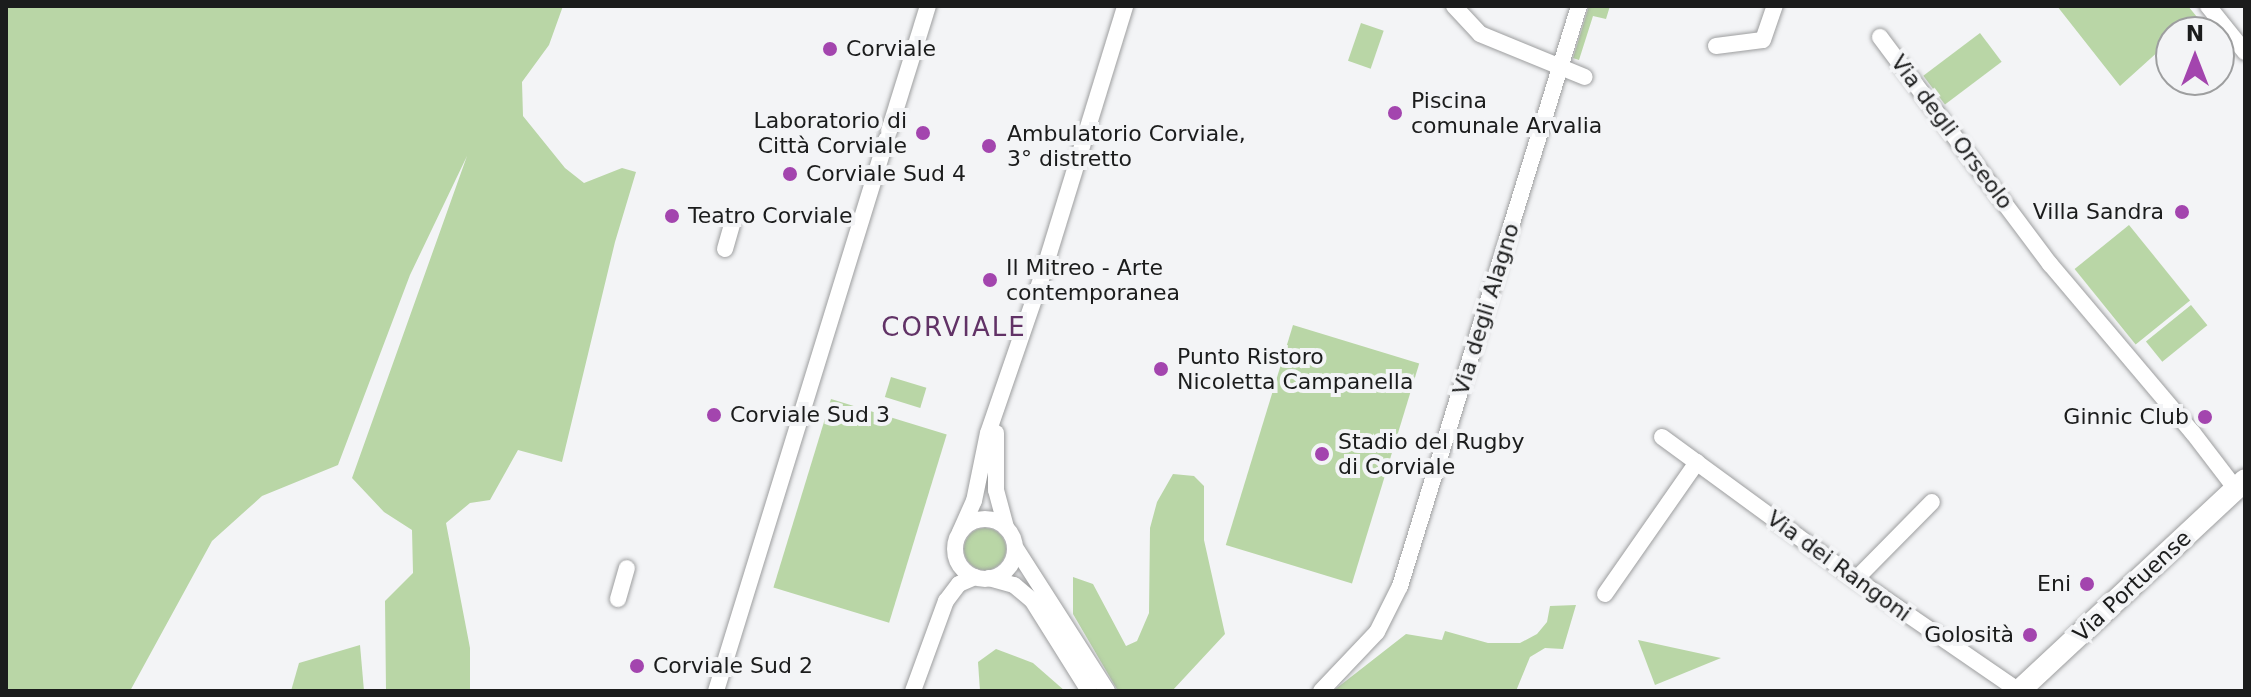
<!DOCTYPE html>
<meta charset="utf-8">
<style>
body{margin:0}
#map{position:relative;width:2251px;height:697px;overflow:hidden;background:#f3f4f6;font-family:"DejaVu Sans",sans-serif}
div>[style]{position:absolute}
.green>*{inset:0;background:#b9d6a6;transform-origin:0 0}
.round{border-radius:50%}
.roads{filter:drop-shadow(0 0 2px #9d9e9f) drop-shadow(0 0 2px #9d9e9f)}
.minor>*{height:16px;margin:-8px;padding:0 8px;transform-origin:8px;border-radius:8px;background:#fff}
.minor>.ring{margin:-8px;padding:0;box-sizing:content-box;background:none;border:16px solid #fff;border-radius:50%}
.major>*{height:22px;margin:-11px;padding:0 11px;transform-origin:11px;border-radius:11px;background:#fff}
.dots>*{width:22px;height:22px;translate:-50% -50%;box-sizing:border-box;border:4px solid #f3f4f6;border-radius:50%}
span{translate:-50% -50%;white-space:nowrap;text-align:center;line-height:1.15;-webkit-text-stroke:8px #f3f4f6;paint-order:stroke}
.poi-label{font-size:22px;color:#1b1c1c}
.left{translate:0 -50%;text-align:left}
.right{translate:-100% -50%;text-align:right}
.street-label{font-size:22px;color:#1b1c1c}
.quarter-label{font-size:26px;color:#613266;letter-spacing:2px}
.frame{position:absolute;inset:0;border:8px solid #1b1c1c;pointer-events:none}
.north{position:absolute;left:2155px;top:16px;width:80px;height:80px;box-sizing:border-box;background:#f3f4f6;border:2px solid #9d9e9f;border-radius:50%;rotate:0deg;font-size:22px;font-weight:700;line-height:32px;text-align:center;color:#1b1c1c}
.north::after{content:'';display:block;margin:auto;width:28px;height:36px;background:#a345ae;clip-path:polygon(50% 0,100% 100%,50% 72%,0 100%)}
</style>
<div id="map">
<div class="green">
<div style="clip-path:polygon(6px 6px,563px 6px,549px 45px,522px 82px,523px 116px,565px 168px,584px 183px,622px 168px,636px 172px,615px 242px,562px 462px,518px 450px,490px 500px,470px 503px,446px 523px,470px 648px,470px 691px,386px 691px,385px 601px,413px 573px,412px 530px,384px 512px,352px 478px,467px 156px,410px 275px,338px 465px,262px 496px,212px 541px,130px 691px,6px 691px)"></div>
<div style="clip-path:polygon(1589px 6px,1610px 6px,1606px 19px,1593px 16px,1579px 60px,1573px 58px)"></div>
<div style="clip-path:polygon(2057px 6px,2188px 6px,2197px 17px,2180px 32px,2171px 32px,2171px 40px,2120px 86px)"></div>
<div style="left:1361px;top:23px;width:24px;height:40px;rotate:19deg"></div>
<div style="left:1980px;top:33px;width:36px;height:71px;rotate:53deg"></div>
<div style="left:2129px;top:225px;width:97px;height:70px;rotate:51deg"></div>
<div style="left:2191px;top:305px;width:26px;height:58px;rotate:51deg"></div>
<div style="left:1293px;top:325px;width:132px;height:230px;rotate:17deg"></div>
<div style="left:891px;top:377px;width:37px;height:21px;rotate:17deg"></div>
<div style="left:831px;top:399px;width:121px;height:197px;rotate:17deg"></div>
<div style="clip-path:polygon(1173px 474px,1194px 476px,1204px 486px,1204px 540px,1225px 634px,1172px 691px,1118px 691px,1073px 614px,1073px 577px,1093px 584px,1126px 646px,1137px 641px,1149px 613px,1150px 528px,1157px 502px)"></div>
<div class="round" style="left:964px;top:528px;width:42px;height:42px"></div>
<div style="clip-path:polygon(1576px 605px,1563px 649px,1545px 648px,1530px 657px,1516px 691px,1333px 691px,1406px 634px,1442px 640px,1445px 631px,1488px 643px,1520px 643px,1537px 634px,1547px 622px,1550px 606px)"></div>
<div style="clip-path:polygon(1638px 640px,1721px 658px,1655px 685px)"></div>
<div style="clip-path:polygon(360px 645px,364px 691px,291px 691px,299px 663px)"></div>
<div style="clip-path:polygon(996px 649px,1033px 663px,1065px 691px,980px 691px,978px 662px)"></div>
</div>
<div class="roads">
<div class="minor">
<div style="left:1454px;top:6px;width:38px;rotate:47deg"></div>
<div style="left:1480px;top:34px;width:113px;rotate:22.3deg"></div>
<div style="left:2208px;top:6px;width:59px;rotate:51.2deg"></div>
<div style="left:1880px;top:37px;width:284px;rotate:53.2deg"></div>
<div style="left:2050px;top:264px;width:221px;rotate:49.8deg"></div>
<div style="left:2193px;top:433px;width:69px;rotate:52.6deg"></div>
<div style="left:1716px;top:46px;width:47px;rotate:-7.3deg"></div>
<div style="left:1763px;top:40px;width:36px;rotate:-71deg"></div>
<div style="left:889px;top:131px;width:131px;rotate:-72.7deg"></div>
<div style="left:725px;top:249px;width:25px;rotate:-74deg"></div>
<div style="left:996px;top:433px;width:57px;rotate:90deg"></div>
<div style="left:996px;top:490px;width:39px;rotate:75deg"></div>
<div style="left:1662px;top:437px;width:240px;rotate:36.2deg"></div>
<div style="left:1856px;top:579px;width:198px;rotate:34.5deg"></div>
<div class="ring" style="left:955px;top:519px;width:44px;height:44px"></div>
<div style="left:960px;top:532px;width:34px;rotate:-66deg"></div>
<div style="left:974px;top:501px;width:69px;rotate:-78.4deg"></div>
<div style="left:988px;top:433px;width:172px;rotate:-71deg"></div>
<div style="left:1044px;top:270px;width:276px;rotate:-72.9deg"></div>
<div style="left:1015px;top:547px;width:171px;rotate:57.4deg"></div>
<div style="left:989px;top:578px;width:26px;rotate:16deg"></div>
<div style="left:1014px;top:585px;width:23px;rotate:40deg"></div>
<div style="left:1032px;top:600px;width:107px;rotate:57.9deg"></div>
<div style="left:1856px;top:579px;width:108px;rotate:-45.4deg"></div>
<div style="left:1605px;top:594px;width:161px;rotate:-55.1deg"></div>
<div style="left:618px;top:599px;width:32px;rotate:-74deg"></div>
<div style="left:716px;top:691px;width:577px;rotate:-72.85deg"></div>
<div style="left:913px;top:691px;width:96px;rotate:-69.9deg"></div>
<div style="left:946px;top:601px;width:21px;rotate:-53deg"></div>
<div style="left:959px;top:584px;width:17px;rotate:-24deg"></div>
<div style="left:1321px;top:691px;width:81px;rotate:-46.5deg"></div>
<div style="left:1377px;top:632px;width:51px;rotate:-63.4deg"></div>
<div style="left:1400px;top:586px;width:607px;rotate:-72.85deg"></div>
</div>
<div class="major">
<div style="left:2019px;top:691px;width:309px;rotate:-43deg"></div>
</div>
</div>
<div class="dots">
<div style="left:830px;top:49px;background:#a345ae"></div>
<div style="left:1395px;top:113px;background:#a345ae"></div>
<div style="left:923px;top:133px;background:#a345ae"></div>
<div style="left:989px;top:146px;background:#a345ae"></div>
<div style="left:790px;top:174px;background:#a345ae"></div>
<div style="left:2182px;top:212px;background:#a345ae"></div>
<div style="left:672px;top:216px;background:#a345ae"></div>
<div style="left:990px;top:280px;background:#a345ae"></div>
<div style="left:1161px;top:369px;background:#a345ae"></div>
<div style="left:714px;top:415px;background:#a345ae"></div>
<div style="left:2205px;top:417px;background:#a345ae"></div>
<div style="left:1322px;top:454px;background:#a345ae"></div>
<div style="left:2087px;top:584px;background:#a345ae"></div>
<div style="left:2030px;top:635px;background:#a345ae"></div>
<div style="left:637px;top:666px;background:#a345ae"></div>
</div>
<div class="poi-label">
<span class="left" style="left:846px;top:49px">Corviale</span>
<span class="left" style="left:1411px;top:113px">Piscina<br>comunale Arvalia</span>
<span class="right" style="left:907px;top:133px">Laboratorio di<br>Città Corviale</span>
<span class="left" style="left:1007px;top:146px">Ambulatorio Corviale,<br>3° distretto</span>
<span class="left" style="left:806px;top:174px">Corviale Sud 4</span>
<span class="right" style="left:2164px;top:212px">Villa Sandra</span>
<span class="left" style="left:688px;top:216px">Teatro Corviale</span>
<span class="left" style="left:1006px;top:280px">Il Mitreo - Arte<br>contemporanea</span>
<span class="left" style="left:1177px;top:369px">Punto Ristoro<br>Nicoletta Campanella</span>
<span class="left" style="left:730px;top:415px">Corviale Sud 3</span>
<span class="right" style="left:2189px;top:417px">Ginnic Club</span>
<span class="left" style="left:1338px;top:454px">Stadio del Rugby<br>di Corviale</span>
<span class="right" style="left:2071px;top:584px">Eni</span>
<span class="right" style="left:2014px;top:635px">Golosità</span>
<span class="left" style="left:653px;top:666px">Corviale Sud 2</span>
</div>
<div class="street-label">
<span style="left:1952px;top:132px;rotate:53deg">Via degli Orseolo</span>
<span style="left:1486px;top:309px;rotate:-73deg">Via degli Alagno</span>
<span style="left:1839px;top:566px;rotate:36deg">Via dei Rangoni</span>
<span style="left:2132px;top:586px;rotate:-43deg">Via Portuense</span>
</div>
<div class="quarter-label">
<span style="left:954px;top:328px">CORVIALE</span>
</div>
<div class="frame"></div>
<div class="north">N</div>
</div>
